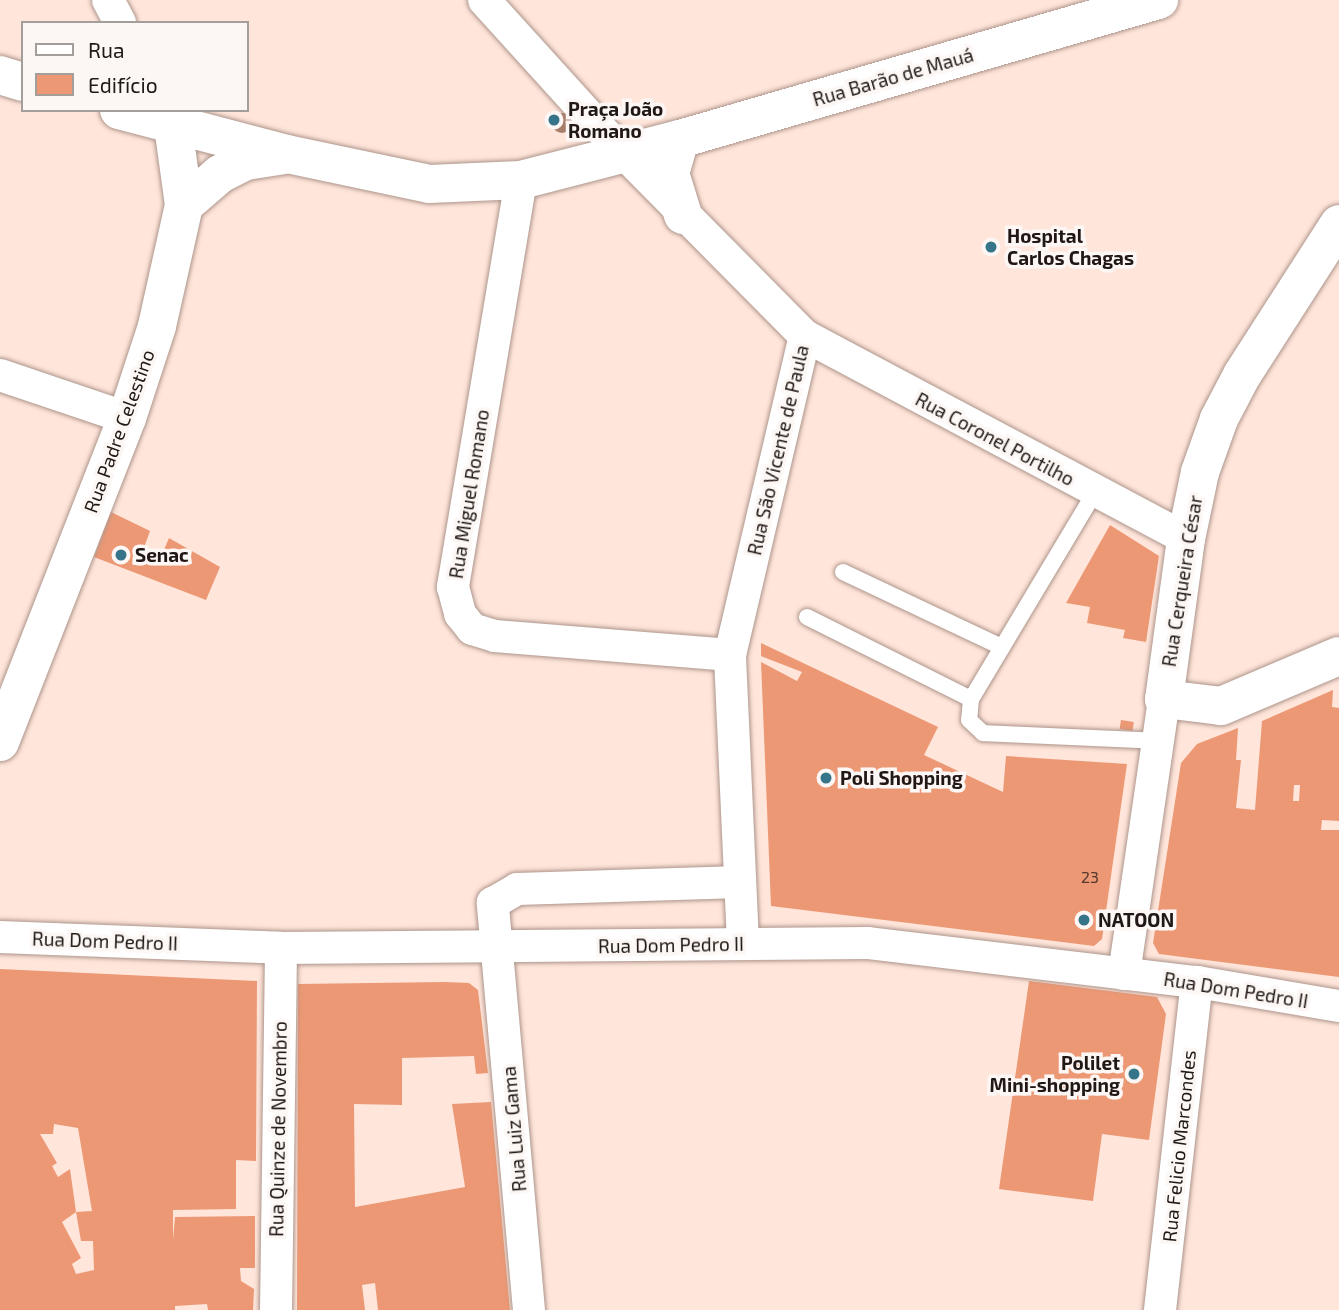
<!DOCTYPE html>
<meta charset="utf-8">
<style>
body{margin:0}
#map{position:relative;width:1339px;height:1310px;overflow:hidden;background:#ffe5da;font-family:"Exo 2",sans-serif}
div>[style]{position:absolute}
.building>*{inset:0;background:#ed9874;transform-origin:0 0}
.roads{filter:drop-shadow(0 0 2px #ad958b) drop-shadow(0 0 2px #ad958b)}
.lane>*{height:16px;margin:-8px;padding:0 8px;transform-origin:8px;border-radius:8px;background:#fff}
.street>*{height:32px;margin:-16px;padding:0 16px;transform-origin:16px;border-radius:16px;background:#fff}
.secondary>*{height:38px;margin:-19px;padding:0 19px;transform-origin:19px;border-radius:19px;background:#fff}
.trees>*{width:20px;height:20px;margin:-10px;border-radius:50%;background:#a87e6b}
.dots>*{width:19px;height:19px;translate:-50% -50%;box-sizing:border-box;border:4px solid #fcf7f5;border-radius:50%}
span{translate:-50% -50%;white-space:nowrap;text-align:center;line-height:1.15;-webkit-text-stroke:7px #fcf7f5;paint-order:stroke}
.number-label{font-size:16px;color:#54382d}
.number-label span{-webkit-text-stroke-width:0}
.street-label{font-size:19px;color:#211815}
.poi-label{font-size:19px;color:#211815;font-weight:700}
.left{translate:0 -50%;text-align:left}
.right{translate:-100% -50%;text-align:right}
.legend{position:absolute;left:21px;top:21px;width:228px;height:91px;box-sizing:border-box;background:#fcf7f5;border:2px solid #a49e9b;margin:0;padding:9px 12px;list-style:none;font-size:21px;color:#211815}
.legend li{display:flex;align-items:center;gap:14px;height:35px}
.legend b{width:35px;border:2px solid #a49e9b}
</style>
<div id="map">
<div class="building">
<div style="clip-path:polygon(111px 512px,150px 531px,142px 553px,160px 559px,169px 538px,220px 567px,206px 600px,94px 557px)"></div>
<div style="clip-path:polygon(1110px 525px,1159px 556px,1146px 642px,1123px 638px,1125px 630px,1087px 623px,1090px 607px,1066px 603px)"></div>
<div style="clip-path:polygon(761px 643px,938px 727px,924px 755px,1003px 792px,1006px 756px,1127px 764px,1102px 939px,1094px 946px,771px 906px,761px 662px,797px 681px,802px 672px,761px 656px)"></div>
<div style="clip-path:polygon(evenodd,1333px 690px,1332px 707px,1339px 708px,1339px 821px,1322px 820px,1321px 830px,1339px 830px,1339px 977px,1159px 954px,1153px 943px,1181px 763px,1197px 744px,1238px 728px,1236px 760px,1241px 760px,1236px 808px,1255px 810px,1262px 721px,1333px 690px,1294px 785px,1300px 785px,1299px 801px,1293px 801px,1294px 785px)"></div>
<div style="left:1121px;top:720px;width:13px;height:9px;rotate:9deg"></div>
<div style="clip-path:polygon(evenodd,0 969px,257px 981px,256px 1161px,236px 1160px,236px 1209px,173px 1210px,173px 1240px,175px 1217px,255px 1216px,255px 1268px,240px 1268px,241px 1281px,254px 1289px,253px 1310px,208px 1310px,207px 1304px,175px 1306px,175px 1310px,0 1310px,0 969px,54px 1124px,78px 1128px,92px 1211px,76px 1212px,70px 1169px,58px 1177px,52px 1166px,57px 1163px,40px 1134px,53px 1134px,54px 1124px,0 969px,76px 1212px,81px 1241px,93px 1241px,94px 1270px,76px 1274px,72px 1264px,81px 1258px,62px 1222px,76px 1212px)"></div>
<div style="clip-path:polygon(1029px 981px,1157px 997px,1166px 1014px,1149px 1140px,1102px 1134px,1093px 1201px,999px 1189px)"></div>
<div style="clip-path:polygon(445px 982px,469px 983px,478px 990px,488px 1073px,476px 1074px,474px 1056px,402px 1058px,402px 1105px,354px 1104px,355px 1207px,465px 1187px,452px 1104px,491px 1102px,510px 1310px,378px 1310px,375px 1283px,362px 1285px,365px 1310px,297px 1310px,298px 984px)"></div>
</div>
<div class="roads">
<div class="lane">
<div style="left:1095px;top:492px;width:241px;rotate:120.9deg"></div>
<div style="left:971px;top:699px;width:21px;rotate:95deg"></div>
<div style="left:969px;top:720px;width:19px;rotate:43deg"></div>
<div style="left:983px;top:733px;width:176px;rotate:2.6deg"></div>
<div style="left:843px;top:572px;width:176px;rotate:25.3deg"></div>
<div style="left:807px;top:617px;width:183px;rotate:26.6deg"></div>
</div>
<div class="street">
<div style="left:108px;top:0;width:26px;rotate:62deg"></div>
<div style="left:484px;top:0;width:186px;rotate:47.8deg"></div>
<div style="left:609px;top:138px;width:279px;rotate:45.3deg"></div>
<div style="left:805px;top:336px;width:432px;rotate:28deg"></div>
<div style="left:521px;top:180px;width:413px;rotate:99.5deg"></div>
<div style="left:453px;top:587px;width:28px;rotate:75deg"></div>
<div style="left:460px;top:614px;width:19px;rotate:51deg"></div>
<div style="left:472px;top:629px;width:24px;rotate:17deg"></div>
<div style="left:495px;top:636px;width:236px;rotate:4.6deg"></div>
<div style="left:0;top:375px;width:134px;rotate:18.7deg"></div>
<div style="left:0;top:937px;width:281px;rotate:2.2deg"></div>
<div style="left:281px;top:948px;width:587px;rotate:-0.49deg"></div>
<div style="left:868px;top:943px;width:331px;rotate:6.8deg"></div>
<div style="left:1197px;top:982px;width:144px;rotate:9.6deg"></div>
<div style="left:743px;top:943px;width:288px;rotate:-92.6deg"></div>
<div style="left:730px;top:655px;width:328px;rotate:-76.8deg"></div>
<div style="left:1124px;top:974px;width:278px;rotate:-81.7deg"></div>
<div style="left:276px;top:1310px;width:362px;rotate:-89.2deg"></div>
<div style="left:529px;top:1310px;width:409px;rotate:-95.1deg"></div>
<div style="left:493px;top:903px;width:28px;rotate:-30deg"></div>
<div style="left:517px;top:889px;width:223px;rotate:-1.8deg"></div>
<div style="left:1160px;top:1310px;width:330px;rotate:-83.6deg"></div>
</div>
<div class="secondary">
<div style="left:0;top:75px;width:24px;rotate:17deg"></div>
<div style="left:119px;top:110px;width:174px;rotate:14.7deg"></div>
<div style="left:287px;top:154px;width:145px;rotate:11.9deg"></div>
<div style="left:429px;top:184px;width:92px;rotate:-2.5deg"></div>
<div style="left:521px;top:180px;width:164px;rotate:-14.5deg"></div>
<div style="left:680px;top:139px;width:499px;rotate:-16.2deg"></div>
<div style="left:680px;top:139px;width:35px;rotate:106deg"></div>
<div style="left:670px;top:173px;width:44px;rotate:72.8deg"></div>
<div style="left:184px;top:205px;width:48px;rotate:-40.7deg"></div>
<div style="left:220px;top:174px;width:29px;rotate:-27deg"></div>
<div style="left:246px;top:161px;width:36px;rotate:-9deg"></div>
<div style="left:1339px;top:224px;width:179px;rotate:122.7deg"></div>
<div style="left:1242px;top:375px;width:50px;rotate:117.6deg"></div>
<div style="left:1219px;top:419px;width:56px;rotate:109.7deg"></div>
<div style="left:1200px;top:472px;width:68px;rotate:101.8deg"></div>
<div style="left:1186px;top:539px;width:162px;rotate:97.8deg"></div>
<div style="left:1164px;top:699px;width:57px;rotate:7deg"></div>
<div style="left:1221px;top:706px;width:128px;rotate:-23deg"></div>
<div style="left:0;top:742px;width:348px;rotate:-68.6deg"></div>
<div style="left:127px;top:418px;width:97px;rotate:-71.9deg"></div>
<div style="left:157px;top:326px;width:124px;rotate:-77.4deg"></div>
<div style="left:184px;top:205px;width:80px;rotate:-97.9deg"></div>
</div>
</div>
<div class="trees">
<div style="left:562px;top:123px"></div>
</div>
<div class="dots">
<div style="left:554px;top:120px;background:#36748a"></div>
<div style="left:991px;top:247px;background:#36748a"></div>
<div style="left:121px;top:555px;background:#36748a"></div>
<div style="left:826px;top:778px;background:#36748a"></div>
<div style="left:1084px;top:920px;background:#36748a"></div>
<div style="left:1134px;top:1074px;background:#36748a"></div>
</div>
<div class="number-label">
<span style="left:1090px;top:877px">23</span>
</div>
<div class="street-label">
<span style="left:893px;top:77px;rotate:-16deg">Rua Barão de Mauá</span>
<span style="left:119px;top:431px;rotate:-70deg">Rua Padre Celestino</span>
<span style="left:995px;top:439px;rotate:28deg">Rua Coronel Portilho</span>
<span style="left:778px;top:450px;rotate:-77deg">Rua São Vicente de Paula</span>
<span style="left:469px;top:494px;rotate:-81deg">Rua Miguel Romano</span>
<span style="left:1182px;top:581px;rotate:-81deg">Rua Cerqueira César</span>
<span style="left:105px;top:941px;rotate:2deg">Rua Dom Pedro II</span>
<span style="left:671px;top:945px;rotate:-1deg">Rua Dom Pedro II</span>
<span style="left:1236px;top:990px;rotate:9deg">Rua Dom Pedro II</span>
<span style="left:278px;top:1129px;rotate:-89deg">Rua Quinze de Novembro</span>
<span style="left:514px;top:1129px;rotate:-95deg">Rua Luiz Gama</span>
<span style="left:1179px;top:1146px;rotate:-84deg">Rua Felicio Marcondes</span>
</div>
<div class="poi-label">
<span class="left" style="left:568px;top:120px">Praça João<br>Romano</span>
<span class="left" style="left:1007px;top:247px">Hospital<br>Carlos Chagas</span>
<span class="left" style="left:135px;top:555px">Senac</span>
<span class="left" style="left:840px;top:778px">Poli Shopping</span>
<span class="left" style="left:1098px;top:920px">NATOON</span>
<span class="right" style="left:1120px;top:1074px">Polilet<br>Mini-shopping</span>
</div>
<ul class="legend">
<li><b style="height:9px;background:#fff"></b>Rua</li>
<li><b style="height:19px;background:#ed9874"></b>Edifício</li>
</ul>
</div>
